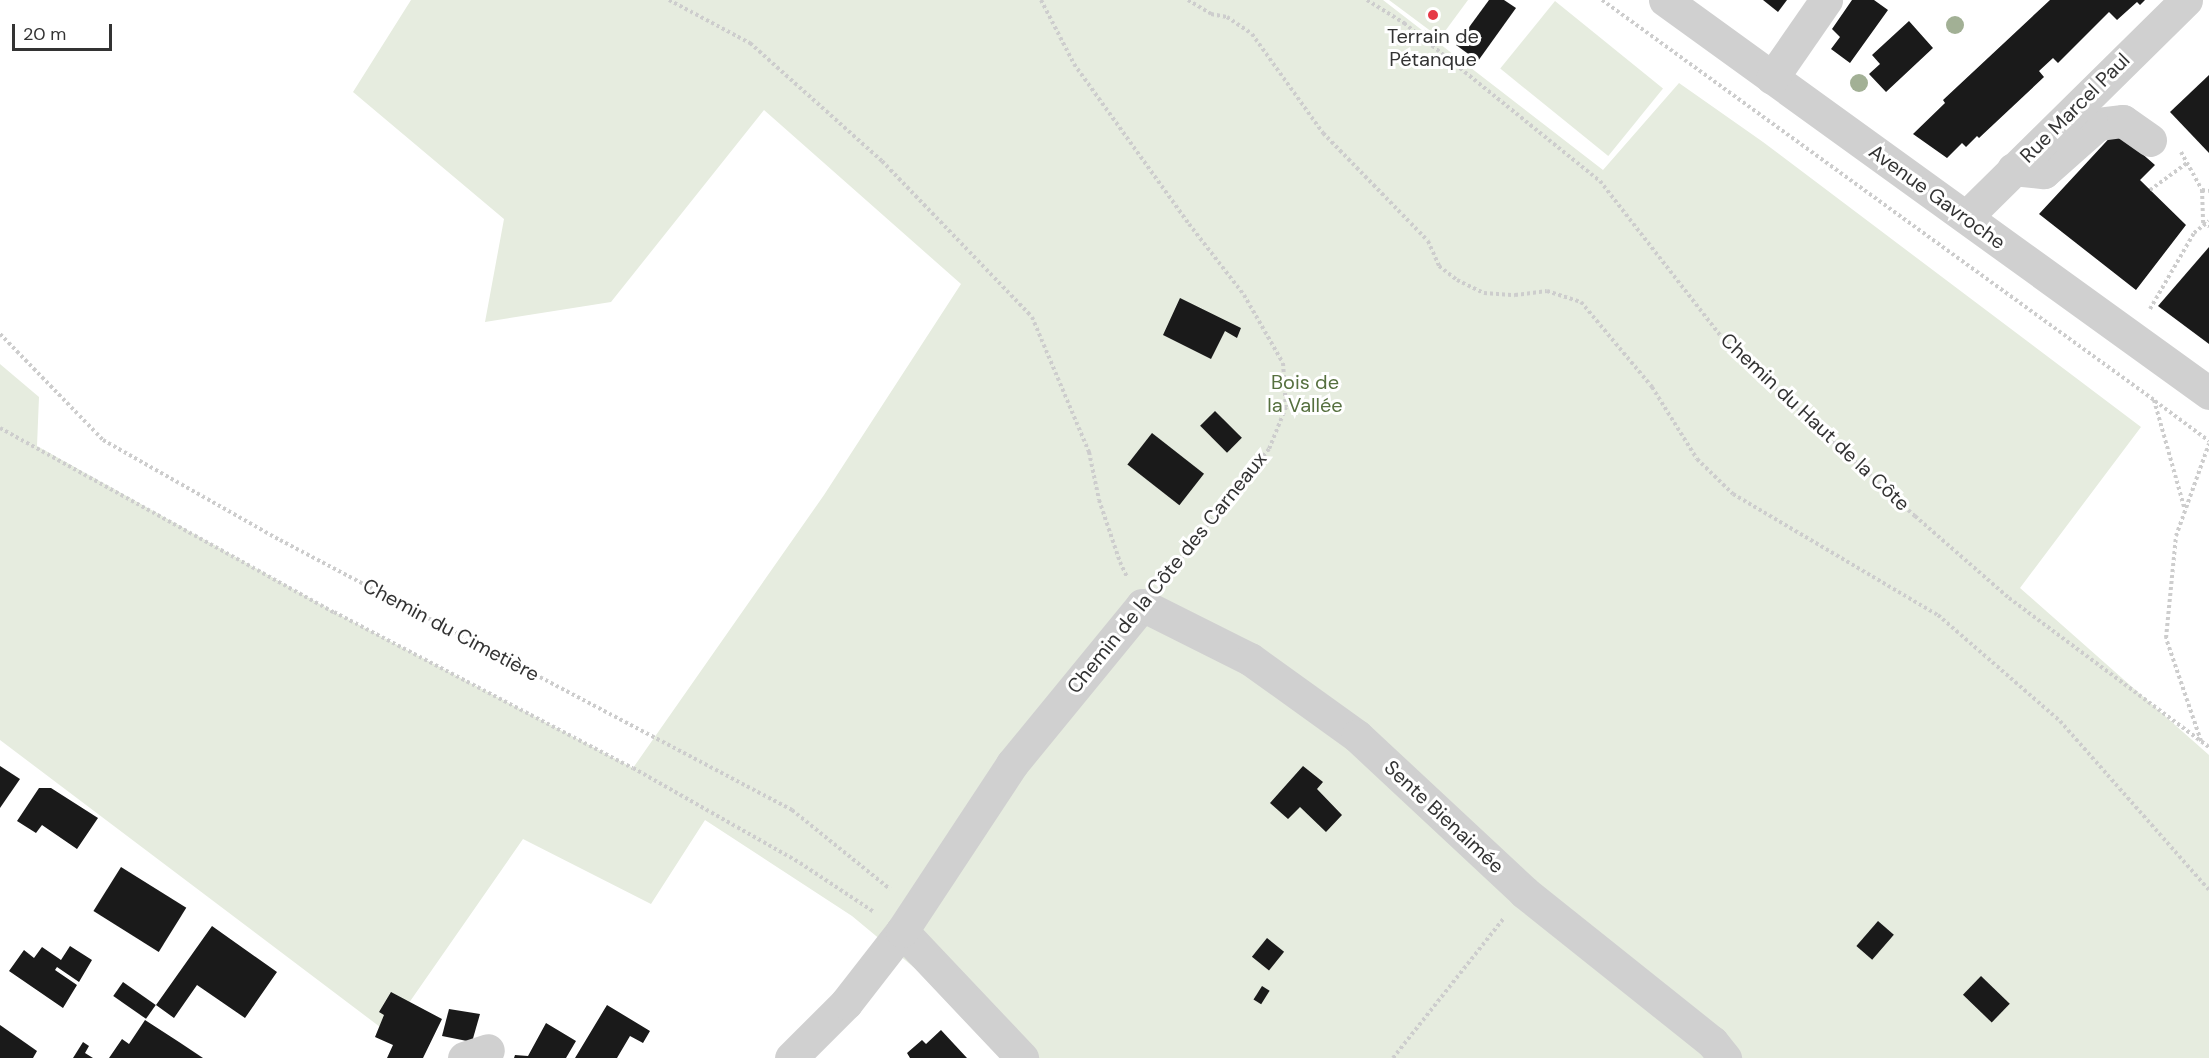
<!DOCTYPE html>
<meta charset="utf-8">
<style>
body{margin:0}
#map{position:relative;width:2209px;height:1058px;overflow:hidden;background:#fff;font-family:"DM Sans",sans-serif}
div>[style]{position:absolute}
.green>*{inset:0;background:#e6ecdf;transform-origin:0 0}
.building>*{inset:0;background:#1a1a1a;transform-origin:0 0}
.path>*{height:4px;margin-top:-2px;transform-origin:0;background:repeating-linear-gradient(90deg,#cdcdcd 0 3px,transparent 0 6px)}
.minor>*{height:33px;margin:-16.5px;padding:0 16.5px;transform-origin:16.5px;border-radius:16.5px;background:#d0d0d0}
.trees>*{width:18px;height:18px;margin:-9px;border-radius:50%;background:#a2b095}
.dots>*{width:16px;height:16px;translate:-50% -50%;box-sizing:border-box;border:3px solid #fff;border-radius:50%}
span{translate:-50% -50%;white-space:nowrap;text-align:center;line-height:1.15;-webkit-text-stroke:6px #fff;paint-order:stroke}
.poi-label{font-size:20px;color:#333}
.street-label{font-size:20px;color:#333}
.park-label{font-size:20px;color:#56703f}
.scale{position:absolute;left:12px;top:24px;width:100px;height:27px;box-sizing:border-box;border:3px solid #333;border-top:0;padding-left:8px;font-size:18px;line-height:21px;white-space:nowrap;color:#333;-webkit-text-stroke:4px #fff;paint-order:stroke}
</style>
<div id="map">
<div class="green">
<div style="clip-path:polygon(411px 0,1383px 0,1603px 170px,1679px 83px,1763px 142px,2141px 427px,2020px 588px,2209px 755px,2209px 1058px,1023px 1058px,852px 916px,705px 820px,651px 904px,523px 839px,388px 1033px,0 740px,0 364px,39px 397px,37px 446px,334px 612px,633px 768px,824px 495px,961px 284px,764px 110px,611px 302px,485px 322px,504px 219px,353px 92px)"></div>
<div style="clip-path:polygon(1389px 0,1468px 0,1440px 38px)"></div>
<div style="left:1555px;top:1px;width:139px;height:87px;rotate:39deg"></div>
</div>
<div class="building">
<div style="clip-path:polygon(1489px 0,1504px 0,1516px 8px,1478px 61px,1456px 45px)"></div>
<div style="clip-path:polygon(1763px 0,1787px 0,1778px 12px)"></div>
<div style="clip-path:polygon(1852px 0,1874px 0,1888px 10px,1850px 63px,1831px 49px,1840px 37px,1832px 29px)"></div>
<div style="clip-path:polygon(2050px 0,2145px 0,2140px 5px,2137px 2px,2117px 20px,2109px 12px,2058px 63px,2053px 58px,2039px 71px,2044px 77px,1979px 138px,1977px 136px,1966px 147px,1962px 143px,1947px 158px,1913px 134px,1945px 103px,1943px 100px)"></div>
<div style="clip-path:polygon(1909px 21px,1933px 48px,1886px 92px,1869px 74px,1880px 64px,1872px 55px)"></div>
<div style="clip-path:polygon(2209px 75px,2209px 153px,2170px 112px)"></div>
<div style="clip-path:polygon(2116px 131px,2155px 165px,2140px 180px,2186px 225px,2136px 290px,2039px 214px)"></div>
<div style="clip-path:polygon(2209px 247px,2209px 344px,2158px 306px)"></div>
<div style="clip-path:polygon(1180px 298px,1241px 328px,1237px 338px,1225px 331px,1211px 359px,1163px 335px)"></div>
<div style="left:1215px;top:411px;width:38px;height:21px;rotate:45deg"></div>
<div style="left:1152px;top:433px;width:66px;height:40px;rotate:38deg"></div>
<div style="clip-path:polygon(0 766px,20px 779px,0 808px)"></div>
<div style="clip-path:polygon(1303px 766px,1323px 782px,1317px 789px,1342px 815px,1326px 832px,1300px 807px,1288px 819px,1270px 803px)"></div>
<div style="clip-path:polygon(39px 788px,51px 788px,98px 818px,77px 849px,42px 825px,36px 833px,17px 821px)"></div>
<div style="left:121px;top:867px;width:77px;height:52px;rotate:32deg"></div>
<div style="left:1878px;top:921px;width:21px;height:33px;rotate:41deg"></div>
<div style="clip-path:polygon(212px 926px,277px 972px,245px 1018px,197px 985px,174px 1018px,156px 1005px)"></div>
<div style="left:1267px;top:938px;width:22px;height:24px;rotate:39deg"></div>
<div style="clip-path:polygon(70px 946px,92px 960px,79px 982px,57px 967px,55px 970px,77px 985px,63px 1008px,9px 971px,24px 950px,34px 958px,42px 947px,61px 960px)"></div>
<div style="left:1981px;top:976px;width:40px;height:26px;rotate:44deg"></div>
<div style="left:123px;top:982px;width:40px;height:17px;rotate:35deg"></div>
<div style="left:1262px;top:986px;width:9px;height:16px;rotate:32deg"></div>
<div style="clip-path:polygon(391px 992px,442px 1019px,423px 1058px,387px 1058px,393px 1045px,375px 1037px,384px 1015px,379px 1012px)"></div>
<div style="clip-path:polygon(607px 1005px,650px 1031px,643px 1043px,630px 1036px,617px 1058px,575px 1058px)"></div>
<div style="clip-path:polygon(449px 1009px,480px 1014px,472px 1042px,442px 1036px)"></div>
<div style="clip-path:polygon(145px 1020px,179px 1042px,203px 1058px,109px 1058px,122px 1039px,129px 1044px)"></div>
<div style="clip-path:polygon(546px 1023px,576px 1041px,566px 1058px,514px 1058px,515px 1055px,528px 1056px)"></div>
<div style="clip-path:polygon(0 1025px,37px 1051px,33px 1058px,0 1058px)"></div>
<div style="clip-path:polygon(941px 1030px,967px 1058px,910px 1058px,907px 1053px,922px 1040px,926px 1044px)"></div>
<div style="clip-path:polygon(83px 1042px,89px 1046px,85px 1053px,93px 1058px,73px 1058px)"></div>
</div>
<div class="path">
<div style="left:669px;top:0;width:92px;rotate:28deg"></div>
<div style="left:750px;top:43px;width:177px;rotate:41.8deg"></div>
<div style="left:882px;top:161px;width:216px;rotate:46.1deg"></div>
<div style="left:1032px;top:317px;width:147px;rotate:67.1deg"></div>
<div style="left:1089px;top:452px;width:49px;rotate:78.2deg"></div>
<div style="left:1099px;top:500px;width:65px;rotate:71.3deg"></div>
<div style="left:1120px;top:562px;width:17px;rotate:65deg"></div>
<div style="left:1041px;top:0;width:72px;rotate:62.7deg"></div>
<div style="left:1074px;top:64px;width:197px;rotate:54.3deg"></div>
<div style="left:1189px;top:224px;width:90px;rotate:52.2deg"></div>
<div style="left:1244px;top:295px;width:78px;rotate:60.2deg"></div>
<div style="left:1283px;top:363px;width:44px;rotate:86.1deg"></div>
<div style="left:1286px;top:407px;width:45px;rotate:112deg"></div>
<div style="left:1269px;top:449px;width:166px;rotate:128.9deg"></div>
<div style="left:1188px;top:0;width:27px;rotate:31deg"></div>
<div style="left:1211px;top:14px;width:16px;rotate:11deg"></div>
<div style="left:1227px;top:17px;width:30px;rotate:34deg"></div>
<div style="left:1252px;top:34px;width:122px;rotate:54.4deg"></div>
<div style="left:1323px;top:133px;width:151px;rotate:45.8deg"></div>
<div style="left:1428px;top:241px;width:27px;rotate:66deg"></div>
<div style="left:1439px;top:266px;width:23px;rotate:38deg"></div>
<div style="left:1457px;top:280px;width:30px;rotate:26deg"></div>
<div style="left:1484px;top:293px;width:31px;rotate:4deg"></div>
<div style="left:1515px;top:295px;width:32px;rotate:-7deg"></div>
<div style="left:1547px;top:291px;width:36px;rotate:18deg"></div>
<div style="left:1581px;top:302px;width:111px;rotate:50.1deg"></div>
<div style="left:1652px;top:387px;width:85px;rotate:58deg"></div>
<div style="left:1697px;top:459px;width:50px;rotate:44.2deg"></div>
<div style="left:1733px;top:494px;width:238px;rotate:30.6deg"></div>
<div style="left:1938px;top:615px;width:162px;rotate:41deg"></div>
<div style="left:2060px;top:721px;width:225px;rotate:48.6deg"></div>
<div style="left:1367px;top:0;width:44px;rotate:31.9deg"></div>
<div style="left:1404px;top:23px;width:252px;rotate:38.9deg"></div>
<div style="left:1600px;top:181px;width:207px;rotate:52.1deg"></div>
<div style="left:1727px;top:344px;width:255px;rotate:42.5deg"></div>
<div style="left:1915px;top:516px;width:125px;rotate:41.1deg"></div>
<div style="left:2009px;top:598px;width:249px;rotate:36.7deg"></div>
<div style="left:1602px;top:0;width:682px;rotate:35.93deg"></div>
<div style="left:2154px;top:400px;width:114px;rotate:74.3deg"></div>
<div style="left:1421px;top:38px;width:11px;rotate:-52deg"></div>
<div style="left:2181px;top:152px;width:43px;rotate:61.1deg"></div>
<div style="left:2202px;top:190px;width:7px;rotate:8deg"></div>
<div style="left:2150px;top:190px;width:46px;rotate:-36.1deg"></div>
<div style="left:2202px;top:190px;width:33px;rotate:88deg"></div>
<div style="left:2203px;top:223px;width:7px;rotate:27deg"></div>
<div style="left:2150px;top:309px;width:88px;rotate:-59.9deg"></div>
<div style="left:2194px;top:233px;width:19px;rotate:-39deg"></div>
<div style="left:0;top:334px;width:148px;rotate:45.8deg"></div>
<div style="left:103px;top:440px;width:203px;rotate:29.5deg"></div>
<div style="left:280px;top:540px;width:579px;rotate:27.8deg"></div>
<div style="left:792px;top:810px;width:126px;rotate:38.9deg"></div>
<div style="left:2155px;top:401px;width:67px;rotate:36.5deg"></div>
<div style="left:0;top:428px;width:381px;rotate:28.9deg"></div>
<div style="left:334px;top:612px;width:337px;rotate:27.6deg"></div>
<div style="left:633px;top:768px;width:192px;rotate:29.6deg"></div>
<div style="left:800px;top:863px;width:89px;rotate:33.5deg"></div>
<div style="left:2201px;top:741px;width:109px;rotate:-108.8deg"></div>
<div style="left:2166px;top:638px;width:102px;rotate:-84.4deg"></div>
<div style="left:2176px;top:536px;width:98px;rotate:-70.3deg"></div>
<div style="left:1393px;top:1058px;width:179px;rotate:-51.6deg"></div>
</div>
<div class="minor">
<div style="left:1665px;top:0;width:671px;rotate:35.85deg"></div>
<div style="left:1772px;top:78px;width:95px;rotate:-55.3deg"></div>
<div style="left:2013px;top:169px;width:31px;rotate:6deg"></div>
<div style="left:2044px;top:172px;width:72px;rotate:-41.6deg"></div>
<div style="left:2098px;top:124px;width:25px;rotate:-7deg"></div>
<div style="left:2123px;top:121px;width:33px;rotate:35deg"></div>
<div style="left:1966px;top:217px;width:309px;rotate:-44.6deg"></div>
<div style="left:902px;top:931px;width:175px;rotate:46.6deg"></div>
<div style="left:464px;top:1058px;width:25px;rotate:-18deg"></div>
<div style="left:791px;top:1058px;width:78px;rotate:-45deg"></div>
<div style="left:846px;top:1003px;width:91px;rotate:-52.1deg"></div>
<div style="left:902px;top:931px;width:200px;rotate:-56.6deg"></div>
<div style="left:1012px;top:764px;width:205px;rotate:-50.7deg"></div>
<div style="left:1142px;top:605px;width:121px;rotate:26.6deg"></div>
<div style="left:1250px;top:659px;width:132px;rotate:35.7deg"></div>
<div style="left:1357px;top:736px;width:229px;rotate:43deg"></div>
<div style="left:1524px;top:892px;width:241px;rotate:38.6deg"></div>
<div style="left:1712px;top:1042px;width:21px;rotate:51deg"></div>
</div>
<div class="trees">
<div style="left:1955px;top:25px"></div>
<div style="left:1859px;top:83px"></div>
</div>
<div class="dots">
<div style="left:1433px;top:15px;background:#e63946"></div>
</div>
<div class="poi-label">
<span style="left:1433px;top:48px">Terrain de<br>Pétanque</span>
</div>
<div class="street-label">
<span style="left:2075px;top:108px;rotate:-45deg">Rue Marcel Paul</span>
<span style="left:1937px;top:197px;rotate:36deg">Avenue Gavroche</span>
<span style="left:1815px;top:422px;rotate:43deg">Chemin du Haut de la Côte</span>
<span style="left:1167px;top:573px;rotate:-51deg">Chemin de la Côte des Carneaux</span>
<span style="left:451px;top:630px;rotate:28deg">Chemin du Cimetière</span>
<span style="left:1444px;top:817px;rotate:43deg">Sente Bienaimée</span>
</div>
<div class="park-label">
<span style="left:1305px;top:394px">Bois de<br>la Vallée</span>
</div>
<div class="scale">20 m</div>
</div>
